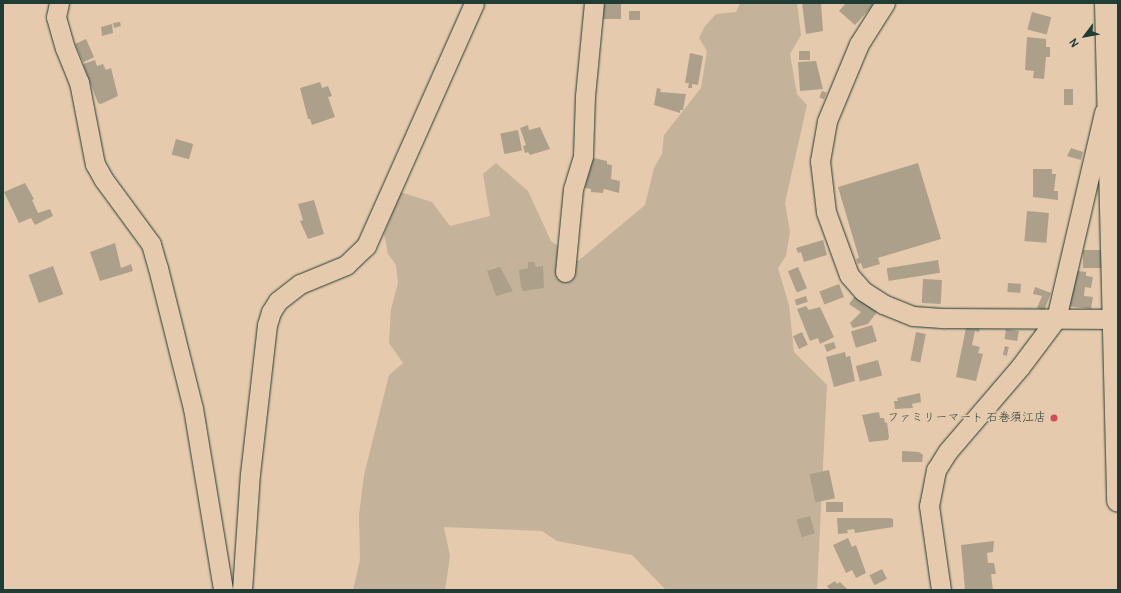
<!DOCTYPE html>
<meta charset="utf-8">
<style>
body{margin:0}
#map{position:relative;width:1121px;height:593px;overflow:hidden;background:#e6caad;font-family:Pangolin,"Klee One",sans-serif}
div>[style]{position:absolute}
.green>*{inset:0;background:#c5b29a}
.building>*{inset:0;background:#aca08a;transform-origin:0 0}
.roads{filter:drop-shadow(0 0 1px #1f3d34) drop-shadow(0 0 1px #1f3d34)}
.minor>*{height:19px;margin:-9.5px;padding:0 9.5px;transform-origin:9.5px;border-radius:9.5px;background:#e6caad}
.highway>*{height:22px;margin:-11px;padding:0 11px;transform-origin:11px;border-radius:11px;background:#e6caad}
.dots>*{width:11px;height:11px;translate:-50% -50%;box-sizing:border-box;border:2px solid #e6caad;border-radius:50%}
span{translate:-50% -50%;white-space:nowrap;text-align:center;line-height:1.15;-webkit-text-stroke:3px #e6caad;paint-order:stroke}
.poi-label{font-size:12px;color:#1f3d34}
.right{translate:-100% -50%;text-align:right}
.frame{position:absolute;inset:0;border:4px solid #1f3d34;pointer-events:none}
.north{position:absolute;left:1065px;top:16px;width:40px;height:40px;-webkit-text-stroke:3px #e6caad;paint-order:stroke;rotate:238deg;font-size:11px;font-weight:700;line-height:16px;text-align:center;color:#1f3d34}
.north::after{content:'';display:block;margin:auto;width:14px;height:18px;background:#1f3d34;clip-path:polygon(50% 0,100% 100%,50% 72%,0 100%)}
</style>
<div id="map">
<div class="green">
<div style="clip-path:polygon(740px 3px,797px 3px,801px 35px,790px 54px,797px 94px,807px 105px,785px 203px,790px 232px,786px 256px,778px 268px,789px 305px,794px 352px,827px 385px,817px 590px,666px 590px,632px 555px,557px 541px,542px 531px,444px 527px,450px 556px,445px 590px,353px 590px,360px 560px,359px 515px,364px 475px,389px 375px,403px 363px,389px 343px,391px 309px,398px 283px,396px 265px,388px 254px,384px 234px,400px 192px,432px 202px,450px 226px,490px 216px,483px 174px,496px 163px,528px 191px,551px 241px,578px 261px,645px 205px,654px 168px,662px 154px,664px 135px,701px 88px,707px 51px,699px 38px,705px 26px,716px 14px,736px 12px)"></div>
</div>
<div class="building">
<div style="left:601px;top:3px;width:20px;height:16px"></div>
<div style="clip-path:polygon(802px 3px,821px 3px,823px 31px,806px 34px)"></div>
<div style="clip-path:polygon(846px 3px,871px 3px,873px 5px,855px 25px,839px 11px)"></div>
<div style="left:629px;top:11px;width:11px;height:9px"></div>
<div style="left:1032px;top:12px;width:20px;height:18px;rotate:15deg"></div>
<div style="clip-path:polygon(120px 22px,121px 26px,114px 28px,113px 23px)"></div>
<div style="clip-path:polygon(112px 24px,113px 33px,102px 36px,101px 27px)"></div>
<div style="clip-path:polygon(1027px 37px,1046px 39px,1046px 47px,1050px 47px,1050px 57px,1046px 57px,1044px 79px,1033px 78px,1034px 71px,1025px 70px)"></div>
<div style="left:86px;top:39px;width:20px;height:12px;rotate:66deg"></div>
<div style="left:799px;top:51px;width:11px;height:9px"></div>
<div style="clip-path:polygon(690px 53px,703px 56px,698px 85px,692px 84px,692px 88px,688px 88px,689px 83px,685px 83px)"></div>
<div style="clip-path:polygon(95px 60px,97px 66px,103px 64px,106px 70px,111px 68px,118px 96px,101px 104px,98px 103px,83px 64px)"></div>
<div style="clip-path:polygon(816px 61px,823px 89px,800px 91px,798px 62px)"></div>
<div style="clip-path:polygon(320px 82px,322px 88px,328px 86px,332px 96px,328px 97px,335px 117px,312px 125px,310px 119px,308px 119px,300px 88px)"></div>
<div style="clip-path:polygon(657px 88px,661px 89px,660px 92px,686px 94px,683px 110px,680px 110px,680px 113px,654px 105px)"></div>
<div style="left:1064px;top:89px;width:9px;height:16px"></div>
<div style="left:822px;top:91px;width:5px;height:7px;rotate:22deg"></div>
<div style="clip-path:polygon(528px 125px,529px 130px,540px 127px,550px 149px,530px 155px,528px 152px,525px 153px,523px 146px,526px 145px,520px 128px)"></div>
<div style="left:518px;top:130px;width:21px;height:18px;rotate:79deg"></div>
<div style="left:176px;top:139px;width:18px;height:16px;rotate:16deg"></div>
<div style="clip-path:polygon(1071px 148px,1083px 152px,1081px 160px,1067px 156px)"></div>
<div style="clip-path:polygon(589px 157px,607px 161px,607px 164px,612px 165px,611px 179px,620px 181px,619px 193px,604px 189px,603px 193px,591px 192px,591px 189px,585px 188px)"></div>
<div style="clip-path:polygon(918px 163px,941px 239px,878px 258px,880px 264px,863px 269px,861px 263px,858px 264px,856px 259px,859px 258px,838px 187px)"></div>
<div style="clip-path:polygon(1033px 169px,1052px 169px,1052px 174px,1056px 174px,1054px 191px,1058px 191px,1058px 200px,1033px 197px)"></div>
<div style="clip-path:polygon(25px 183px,34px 199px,32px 200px,38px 213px,50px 209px,53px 216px,35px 225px,31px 218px,19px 223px,4px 192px)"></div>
<div style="clip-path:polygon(314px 200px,324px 234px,308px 239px,300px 221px,303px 220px,298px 204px)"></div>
<div style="left:1027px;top:211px;width:22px;height:30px;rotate:5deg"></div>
<div style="clip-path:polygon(823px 240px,827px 255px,804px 262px,801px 252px,798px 253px,796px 248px)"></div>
<div style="clip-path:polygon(115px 243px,121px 268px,131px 264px,133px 271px,100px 281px,90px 252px)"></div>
<div style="left:1083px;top:250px;width:20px;height:18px"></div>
<div style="left:938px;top:260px;width:13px;height:52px;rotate:81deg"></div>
<div style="clip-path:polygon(528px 262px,534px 262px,536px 267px,543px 266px,544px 288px,523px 291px,521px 287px,519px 270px,528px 268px)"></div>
<div style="left:53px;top:266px;width:30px;height:26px;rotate:70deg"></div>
<div style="clip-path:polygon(500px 267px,513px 291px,496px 296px,487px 271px)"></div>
<div style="left:798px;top:267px;width:23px;height:11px;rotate:67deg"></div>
<div style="clip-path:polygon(1071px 270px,1086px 272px,1086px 276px,1093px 277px,1091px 288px,1085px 287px,1084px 296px,1093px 297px,1091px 309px,1067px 306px)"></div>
<div style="left:923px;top:279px;width:19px;height:24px;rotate:3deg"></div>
<div style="left:1008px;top:283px;width:13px;height:9px;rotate:4deg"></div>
<div style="left:839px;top:284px;width:14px;height:21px;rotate:69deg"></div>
<div style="clip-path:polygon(1035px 287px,1051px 293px,1044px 311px,1037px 308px,1042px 296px,1033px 294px)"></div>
<div style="clip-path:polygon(858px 292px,880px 308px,868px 324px,853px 328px,850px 323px,861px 312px,849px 304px)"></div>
<div style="left:806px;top:296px;width:6px;height:12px;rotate:72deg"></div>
<div style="clip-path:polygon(806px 306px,809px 310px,820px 307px,834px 337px,820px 344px,818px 338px,810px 341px,797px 309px)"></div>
<div style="clip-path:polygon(967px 323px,980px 326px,979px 332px,975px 331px,972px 345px,980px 347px,978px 353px,983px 354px,976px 381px,956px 377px)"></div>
<div style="left:872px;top:325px;width:17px;height:22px;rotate:73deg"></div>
<div style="left:1006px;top:329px;width:13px;height:10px;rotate:9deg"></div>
<div style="left:802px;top:332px;width:14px;height:10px;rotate:65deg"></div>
<div style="left:916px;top:332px;width:10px;height:29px;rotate:11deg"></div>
<div style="clip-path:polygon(834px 342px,836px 348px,827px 352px,824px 345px)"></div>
<div style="left:1005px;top:346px;width:4px;height:9px;rotate:14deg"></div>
<div style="clip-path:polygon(845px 352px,846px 357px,850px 356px,855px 381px,834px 387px,826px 357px)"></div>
<div style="left:878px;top:360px;width:16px;height:23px;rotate:75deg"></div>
<div style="clip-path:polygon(920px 393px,921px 402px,912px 404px,913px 408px,895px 409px,894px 401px,898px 401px,897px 398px)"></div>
<div style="clip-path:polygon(879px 412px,880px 418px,884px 418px,885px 423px,887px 422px,889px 437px,888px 440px,869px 442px,862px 415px)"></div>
<div style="clip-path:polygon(902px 451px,919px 452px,923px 455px,922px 462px,902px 462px)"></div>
<div style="left:829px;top:470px;width:29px;height:20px;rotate:78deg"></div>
<div style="left:826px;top:502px;width:17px;height:10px"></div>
<div style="left:810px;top:516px;width:18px;height:14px;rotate:74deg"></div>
<div style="clip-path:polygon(837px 518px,890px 518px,893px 519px,893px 527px,855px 533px,854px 529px,847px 530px,848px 533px,838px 534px)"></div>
<div style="clip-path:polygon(848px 538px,852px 547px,856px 545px,866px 573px,856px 578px,852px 570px,846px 573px,833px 545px)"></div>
<div style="clip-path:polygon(994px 541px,993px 552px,987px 553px,988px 563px,994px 563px,996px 574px,991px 574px,993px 590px,965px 590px,961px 545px)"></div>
<div style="left:882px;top:569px;width:11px;height:14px;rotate:63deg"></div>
<div style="clip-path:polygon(835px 581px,837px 584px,840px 582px,848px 590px,830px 590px,827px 586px)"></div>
</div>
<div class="roads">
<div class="minor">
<div style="left:59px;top:3px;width:14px;rotate:102deg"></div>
<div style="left:56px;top:17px;width:32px;rotate:74deg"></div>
<div style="left:65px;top:48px;width:37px;rotate:68deg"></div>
<div style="left:79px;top:82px;width:84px;rotate:79deg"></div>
<div style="left:95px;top:164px;width:18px;rotate:61deg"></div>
<div style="left:104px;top:180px;width:79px;rotate:53.7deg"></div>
<div style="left:151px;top:244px;width:25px;rotate:74deg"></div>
<div style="left:158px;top:268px;width:144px;rotate:76deg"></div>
<div style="left:193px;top:408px;width:184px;rotate:80.6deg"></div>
<div style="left:885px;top:3px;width:49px;rotate:122.4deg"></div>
<div style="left:859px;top:44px;width:83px;rotate:112.6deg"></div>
<div style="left:827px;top:121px;width:41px;rotate:99.9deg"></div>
<div style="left:820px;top:161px;width:51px;rotate:83.3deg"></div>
<div style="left:826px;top:212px;width:67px;rotate:69.9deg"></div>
<div style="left:849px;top:275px;width:21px;rotate:49deg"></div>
<div style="left:863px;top:291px;width:24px;rotate:33deg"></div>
<div style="left:883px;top:304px;width:32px;rotate:22deg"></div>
<div style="left:913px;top:316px;width:32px;rotate:4deg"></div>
<div style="left:945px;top:318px;width:169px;rotate:0.3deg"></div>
<div style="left:565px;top:272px;width:83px;rotate:-84.5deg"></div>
<div style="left:573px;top:189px;width:34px;rotate:-73deg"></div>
<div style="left:583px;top:156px;width:60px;rotate:-88.1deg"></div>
<div style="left:585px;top:96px;width:93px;rotate:-84.5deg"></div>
<div style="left:242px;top:590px;width:116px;rotate:-86.1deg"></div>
<div style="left:250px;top:474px;width:150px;rotate:-83.5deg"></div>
<div style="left:267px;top:325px;width:14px;rotate:-73deg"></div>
<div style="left:271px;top:312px;width:13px;rotate:-58deg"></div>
<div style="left:278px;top:301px;width:28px;rotate:-38deg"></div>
<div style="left:300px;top:284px;width:50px;rotate:-22.4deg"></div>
<div style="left:346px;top:265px;width:28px;rotate:-44deg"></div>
<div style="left:366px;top:246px;width:266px;rotate:-66deg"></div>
<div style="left:941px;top:590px;width:85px;rotate:-98.1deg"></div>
<div style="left:929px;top:506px;width:37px;rotate:-79deg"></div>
<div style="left:936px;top:470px;width:22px;rotate:-58deg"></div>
<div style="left:948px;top:451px;width:111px;rotate:-49.4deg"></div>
<div style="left:1020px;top:367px;width:60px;rotate:-53.1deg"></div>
<div style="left:1056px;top:319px;width:212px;rotate:-76.9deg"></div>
</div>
<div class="highway">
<div style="left:1106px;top:3px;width:498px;rotate:88.6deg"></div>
</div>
</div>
<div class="dots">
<div style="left:1054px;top:418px;background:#d1495b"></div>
</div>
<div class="poi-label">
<span class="right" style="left:1046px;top:418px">ファミリーマート 石巻須江店</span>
</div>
<div class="frame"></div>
<div class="north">N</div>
</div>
